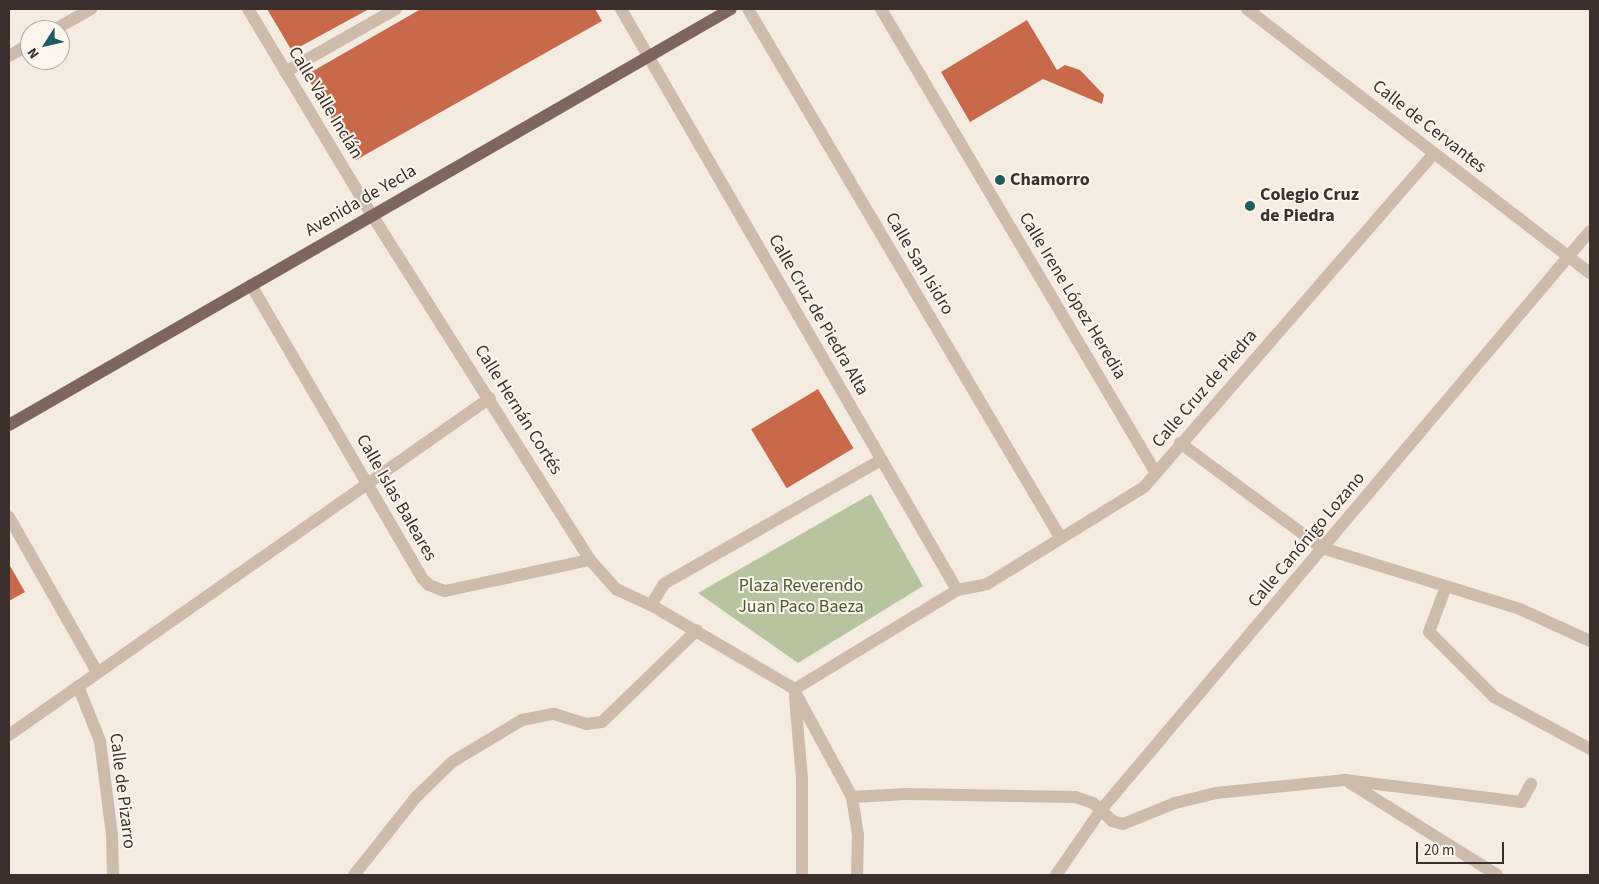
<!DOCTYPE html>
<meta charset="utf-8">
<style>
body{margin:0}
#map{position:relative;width:1599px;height:884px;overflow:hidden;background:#f4ebe1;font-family:"Source Sans 3",sans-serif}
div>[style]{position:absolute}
.green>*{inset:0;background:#b8c4a0}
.building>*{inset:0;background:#c8694b;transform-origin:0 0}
.lane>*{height:12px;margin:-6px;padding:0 6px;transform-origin:6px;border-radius:6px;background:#cdbbac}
.street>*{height:12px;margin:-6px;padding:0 6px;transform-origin:6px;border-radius:6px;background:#cdbbac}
.primary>*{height:12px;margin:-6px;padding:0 6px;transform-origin:6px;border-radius:6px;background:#7d675c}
.dots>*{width:14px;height:14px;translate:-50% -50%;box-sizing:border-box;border:2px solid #fbf5ee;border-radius:50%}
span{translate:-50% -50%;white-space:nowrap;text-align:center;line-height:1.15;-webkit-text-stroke:4px #fbf5ee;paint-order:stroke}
.street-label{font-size:18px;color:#3b302b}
.poi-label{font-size:18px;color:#3b302b;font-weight:700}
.left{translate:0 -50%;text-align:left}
.park-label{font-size:18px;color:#4a5a2e}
.frame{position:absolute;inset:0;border:10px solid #3b302b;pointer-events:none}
.north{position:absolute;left:20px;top:20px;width:50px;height:50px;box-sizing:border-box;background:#fbf5ee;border:1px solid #aea6a0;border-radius:50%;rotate:235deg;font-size:14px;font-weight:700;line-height:20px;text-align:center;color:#3b302b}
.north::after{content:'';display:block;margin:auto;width:18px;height:22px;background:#1f5a5e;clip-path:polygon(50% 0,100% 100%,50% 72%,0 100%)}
.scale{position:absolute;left:1416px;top:842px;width:88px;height:22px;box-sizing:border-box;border:2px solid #3b302b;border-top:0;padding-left:6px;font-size:15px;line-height:18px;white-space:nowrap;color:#3b302b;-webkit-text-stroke:4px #fbf5ee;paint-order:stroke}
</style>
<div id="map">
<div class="green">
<div style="clip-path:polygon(871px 494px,923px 586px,798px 663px,698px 593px)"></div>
</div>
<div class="building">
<div style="clip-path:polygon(267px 9px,369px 9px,292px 51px)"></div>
<div style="clip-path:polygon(421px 9px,595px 9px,602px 21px,356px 160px,306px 75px)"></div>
<div style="clip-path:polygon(1027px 20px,1057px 70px,1065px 65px,1080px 70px,1104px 95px,1102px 104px,1043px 79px,970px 122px,941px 72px)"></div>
<div style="left:818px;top:389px;width:69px;height:78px;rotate:59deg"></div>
<div style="clip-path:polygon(9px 564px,25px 592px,9px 601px)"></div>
</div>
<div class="lane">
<div style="left:285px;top:72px;width:128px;rotate:-29.6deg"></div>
</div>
<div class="street">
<div style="left:248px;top:9px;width:240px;rotate:59deg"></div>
<div style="left:372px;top:215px;width:408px;rotate:57.7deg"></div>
<div style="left:590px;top:560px;width:39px;rotate:48deg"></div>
<div style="left:616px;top:589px;width:38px;rotate:25deg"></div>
<div style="left:621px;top:9px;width:671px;rotate:59.96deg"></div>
<div style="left:748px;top:9px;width:613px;rotate:59.42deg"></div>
<div style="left:881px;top:9px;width:539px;rotate:59.35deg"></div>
<div style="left:1247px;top:9px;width:433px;rotate:37.6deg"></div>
<div style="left:54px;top:30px;width:43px;rotate:-29.6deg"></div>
<div style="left:9px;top:56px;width:24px;rotate:-30deg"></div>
<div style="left:251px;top:285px;width:339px;rotate:59.7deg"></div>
<div style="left:422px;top:578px;width:10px;rotate:45deg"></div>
<div style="left:429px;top:585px;width:17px;rotate:21deg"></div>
<div style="left:445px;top:591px;width:148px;rotate:-12.1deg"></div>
<div style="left:1180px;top:443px;width:177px;rotate:36.5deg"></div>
<div style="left:1322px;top:548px;width:207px;rotate:17.1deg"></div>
<div style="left:1520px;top:609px;width:77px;rotate:24.6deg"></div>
<div style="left:881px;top:460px;width:250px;rotate:150.3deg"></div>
<div style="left:664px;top:584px;width:25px;rotate:122deg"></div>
<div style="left:651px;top:605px;width:167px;rotate:30.3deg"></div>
<div style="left:795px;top:689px;width:190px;rotate:-31.4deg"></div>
<div style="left:957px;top:590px;width:31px;rotate:-11deg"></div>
<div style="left:987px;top:584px;width:185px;rotate:-31.7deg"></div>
<div style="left:1144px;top:487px;width:442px;rotate:-49deg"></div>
<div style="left:9px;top:517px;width:178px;rotate:60.4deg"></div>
<div style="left:1445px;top:589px;width:46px;rotate:110.4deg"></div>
<div style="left:1429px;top:632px;width:92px;rotate:45deg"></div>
<div style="left:1494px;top:697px;width:109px;rotate:28.4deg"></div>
<div style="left:78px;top:686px;width:59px;rotate:68.2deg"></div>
<div style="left:100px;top:741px;width:95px;rotate:82.7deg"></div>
<div style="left:112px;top:835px;width:40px;rotate:88.6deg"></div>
<div style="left:795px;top:692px;width:119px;rotate:61.5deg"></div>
<div style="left:852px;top:797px;width:37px;rotate:81deg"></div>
<div style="left:858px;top:834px;width:41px;rotate:91.4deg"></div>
<div style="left:795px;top:697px;width:82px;rotate:85.1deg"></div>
<div style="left:802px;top:779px;width:96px;rotate:90deg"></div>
<div style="left:9px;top:735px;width:587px;rotate:-35.02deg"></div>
<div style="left:1350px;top:783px;width:173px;rotate:32deg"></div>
<div style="left:852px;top:797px;width:55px;rotate:-3.1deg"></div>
<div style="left:907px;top:794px;width:168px;rotate:1deg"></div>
<div style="left:1075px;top:797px;width:19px;rotate:18deg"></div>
<div style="left:1093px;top:803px;width:26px;rotate:43deg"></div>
<div style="left:1112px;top:821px;width:11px;rotate:15deg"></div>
<div style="left:1123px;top:824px;width:56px;rotate:-22deg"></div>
<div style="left:1175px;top:803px;width:42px;rotate:-13.7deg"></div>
<div style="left:1216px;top:793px;width:130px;rotate:-5.8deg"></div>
<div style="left:1345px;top:780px;width:177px;rotate:7.1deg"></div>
<div style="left:1521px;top:802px;width:21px;rotate:-61deg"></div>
<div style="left:354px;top:875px;width:100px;rotate:-51.5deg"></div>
<div style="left:416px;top:797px;width:50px;rotate:-44.2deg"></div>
<div style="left:452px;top:762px;width:82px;rotate:-31deg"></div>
<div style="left:522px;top:720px;width:33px;rotate:-11deg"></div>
<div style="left:554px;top:714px;width:34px;rotate:17deg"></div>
<div style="left:586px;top:724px;width:16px;rotate:-7deg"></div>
<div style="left:602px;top:722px;width:132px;rotate:-44.1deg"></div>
<div style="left:1056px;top:875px;width:79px;rotate:-55.3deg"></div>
<div style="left:1101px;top:810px;width:758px;rotate:-49.82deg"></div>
</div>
<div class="primary">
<div style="left:9px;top:425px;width:833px;rotate:-29.95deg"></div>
</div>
<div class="dots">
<div style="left:1000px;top:180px;background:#1f5a5e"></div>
<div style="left:1250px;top:206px;background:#1f5a5e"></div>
</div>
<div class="street-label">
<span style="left:325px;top:103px;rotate:59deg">Calle Valle Inclán</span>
<span style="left:1429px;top:127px;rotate:38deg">Calle de Cervantes</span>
<span style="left:361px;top:201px;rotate:-30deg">Avenida de Yecla</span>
<span style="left:919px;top:264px;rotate:59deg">Calle San Isidro</span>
<span style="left:1072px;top:296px;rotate:59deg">Calle Irene López Heredia</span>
<span style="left:818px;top:315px;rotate:60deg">Calle Cruz de Piedra Alta</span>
<span style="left:1205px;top:389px;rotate:-49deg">Calle Cruz de Piedra</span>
<span style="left:518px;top:410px;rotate:58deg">Calle Hernán Cortés</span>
<span style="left:396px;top:498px;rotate:60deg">Calle Islas Baleares</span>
<span style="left:1307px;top:540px;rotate:-50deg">Calle Canónigo Lozano</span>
<span style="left:122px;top:791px;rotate:83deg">Calle de Pizarro</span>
</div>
<div class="poi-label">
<span class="left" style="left:1010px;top:180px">Chamorro</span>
<span class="left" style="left:1260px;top:206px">Colegio Cruz<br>de Piedra</span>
</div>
<div class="park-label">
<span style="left:801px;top:597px">Plaza Reverendo<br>Juan Paco Baeza</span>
</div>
<div class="frame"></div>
<div class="north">N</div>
<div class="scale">20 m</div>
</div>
